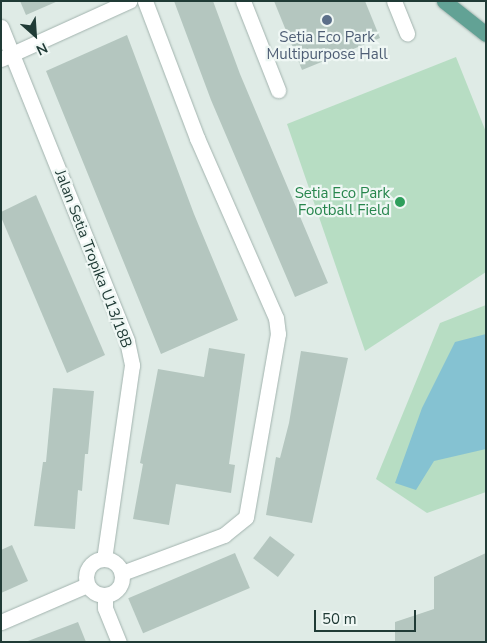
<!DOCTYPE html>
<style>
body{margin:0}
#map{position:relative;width:487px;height:643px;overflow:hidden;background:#dfebe6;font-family:"Nunito Sans",sans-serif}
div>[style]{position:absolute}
.green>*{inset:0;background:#b7ddc3}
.water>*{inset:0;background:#85c2d2}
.building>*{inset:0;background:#b4c6bf;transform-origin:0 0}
.roads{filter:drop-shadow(0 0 1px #a2b3ae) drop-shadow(0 0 1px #a2b3ae)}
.minor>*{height:15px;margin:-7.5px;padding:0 7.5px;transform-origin:7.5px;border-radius:7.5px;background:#fff}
.minor>.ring{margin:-7.5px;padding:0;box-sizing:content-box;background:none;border:15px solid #fff;border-radius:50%}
.major>*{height:15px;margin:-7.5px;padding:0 7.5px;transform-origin:7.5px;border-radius:7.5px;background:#62a295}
.dots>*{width:14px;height:14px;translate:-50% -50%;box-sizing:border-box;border:2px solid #eff7f4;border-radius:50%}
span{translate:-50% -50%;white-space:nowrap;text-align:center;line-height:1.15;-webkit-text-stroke:4.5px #eff7f4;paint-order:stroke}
.service-label{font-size:15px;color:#4e5e75}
.leisure-label{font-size:15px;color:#27864d}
.right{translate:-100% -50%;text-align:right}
.street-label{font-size:15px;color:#203b36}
.frame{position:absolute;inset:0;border:2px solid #203b36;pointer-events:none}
.north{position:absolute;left:10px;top:10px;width:50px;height:50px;-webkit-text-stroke:4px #eff7f4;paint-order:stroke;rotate:154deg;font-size:14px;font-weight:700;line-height:20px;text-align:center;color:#203b36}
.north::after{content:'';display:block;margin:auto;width:18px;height:22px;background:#203b36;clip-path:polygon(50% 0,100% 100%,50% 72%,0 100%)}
.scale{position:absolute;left:314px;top:610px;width:102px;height:22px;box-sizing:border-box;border:2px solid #203b36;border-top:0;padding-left:6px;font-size:15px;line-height:18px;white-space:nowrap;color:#203b36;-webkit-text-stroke:4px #eff7f4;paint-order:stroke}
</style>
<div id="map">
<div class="green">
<div style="clip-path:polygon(456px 57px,486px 132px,486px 272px,365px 351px,287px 124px)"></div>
<div style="clip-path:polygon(486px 305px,486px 492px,427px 513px,376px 479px,440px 323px)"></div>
</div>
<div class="water">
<div style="clip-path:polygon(486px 334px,486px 449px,434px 461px,416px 490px,395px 483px,422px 408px,455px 342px)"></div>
</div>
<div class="building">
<div style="clip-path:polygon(20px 1px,58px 1px,26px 15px)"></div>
<div style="clip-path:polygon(174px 1px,213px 1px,240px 74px,328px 283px,295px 297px,211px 100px)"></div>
<div style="clip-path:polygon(274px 1px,365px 1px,380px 38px,302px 70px)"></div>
<div style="clip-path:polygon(127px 35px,194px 214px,238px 320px,161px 354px,46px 71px)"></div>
<div style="clip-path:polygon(36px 195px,105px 355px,67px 373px,1px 217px,1px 212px)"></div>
<div style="clip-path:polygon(209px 348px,245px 354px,229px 464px,235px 465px,231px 493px,176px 484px,169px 525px,133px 519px,143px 464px,140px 463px,158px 369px,204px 377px)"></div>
<div style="clip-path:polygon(301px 351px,348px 358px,312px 523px,266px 515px,276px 457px,280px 458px,289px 423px)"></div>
<div style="clip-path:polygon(53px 388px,94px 391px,88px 454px,85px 454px,82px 491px,78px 490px,75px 529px,34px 526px,43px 462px,46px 462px)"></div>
<div style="left:270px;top:536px;width:31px;height:28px;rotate:37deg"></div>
<div style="clip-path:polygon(12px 545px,28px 581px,1px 593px,1px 550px)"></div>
<div style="left:235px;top:553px;width:38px;height:116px;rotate:67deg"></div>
<div style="clip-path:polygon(486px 553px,486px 642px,395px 642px,395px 622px,434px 609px,434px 577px)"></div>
<div style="clip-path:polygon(78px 622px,86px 642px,28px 642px,28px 641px)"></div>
</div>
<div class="roads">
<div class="minor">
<div style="left:243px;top:1px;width:96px;rotate:68.5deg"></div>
<div style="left:394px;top:1px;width:35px;rotate:68deg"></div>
<div style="left:1px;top:27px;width:338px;rotate:68.1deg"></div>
<div style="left:127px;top:341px;width:25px;rotate:78deg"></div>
<div style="left:132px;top:365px;width:196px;rotate:98.2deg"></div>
<div style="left:1px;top:59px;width:141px;rotate:-24.4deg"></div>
<div class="ring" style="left:86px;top:559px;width:21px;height:21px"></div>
<div style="left:122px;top:573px;width:109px;rotate:-20.4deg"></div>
<div style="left:224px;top:535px;width:28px;rotate:-39deg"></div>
<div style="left:246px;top:517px;width:186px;rotate:-80.1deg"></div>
<div style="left:278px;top:334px;width:16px;rotate:-97deg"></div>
<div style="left:276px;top:318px;width:197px;rotate:-113.7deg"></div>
<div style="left:197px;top:138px;width:147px;rotate:-110.8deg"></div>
<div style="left:105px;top:596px;width:12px;rotate:90deg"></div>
<div style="left:105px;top:608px;width:37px;rotate:68deg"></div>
<div style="left:1px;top:622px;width:94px;rotate:-23.3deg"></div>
</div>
<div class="major">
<div style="left:444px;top:1px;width:53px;rotate:38.2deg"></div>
</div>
</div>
<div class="dots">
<div style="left:327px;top:20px;background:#5c6f8a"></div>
<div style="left:400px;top:202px;background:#2e9e5b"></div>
</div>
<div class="service-label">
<span style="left:327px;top:46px">Setia Eco Park<br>Multipurpose Hall</span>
</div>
<div class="leisure-label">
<span class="right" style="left:390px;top:202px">Setia Eco Park<br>Football Field</span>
</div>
<div class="street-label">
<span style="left:93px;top:259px;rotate:69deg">Jalan Setia Tropika U13/18B</span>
</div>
<div class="frame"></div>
<div class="north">N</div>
<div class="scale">50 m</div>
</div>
